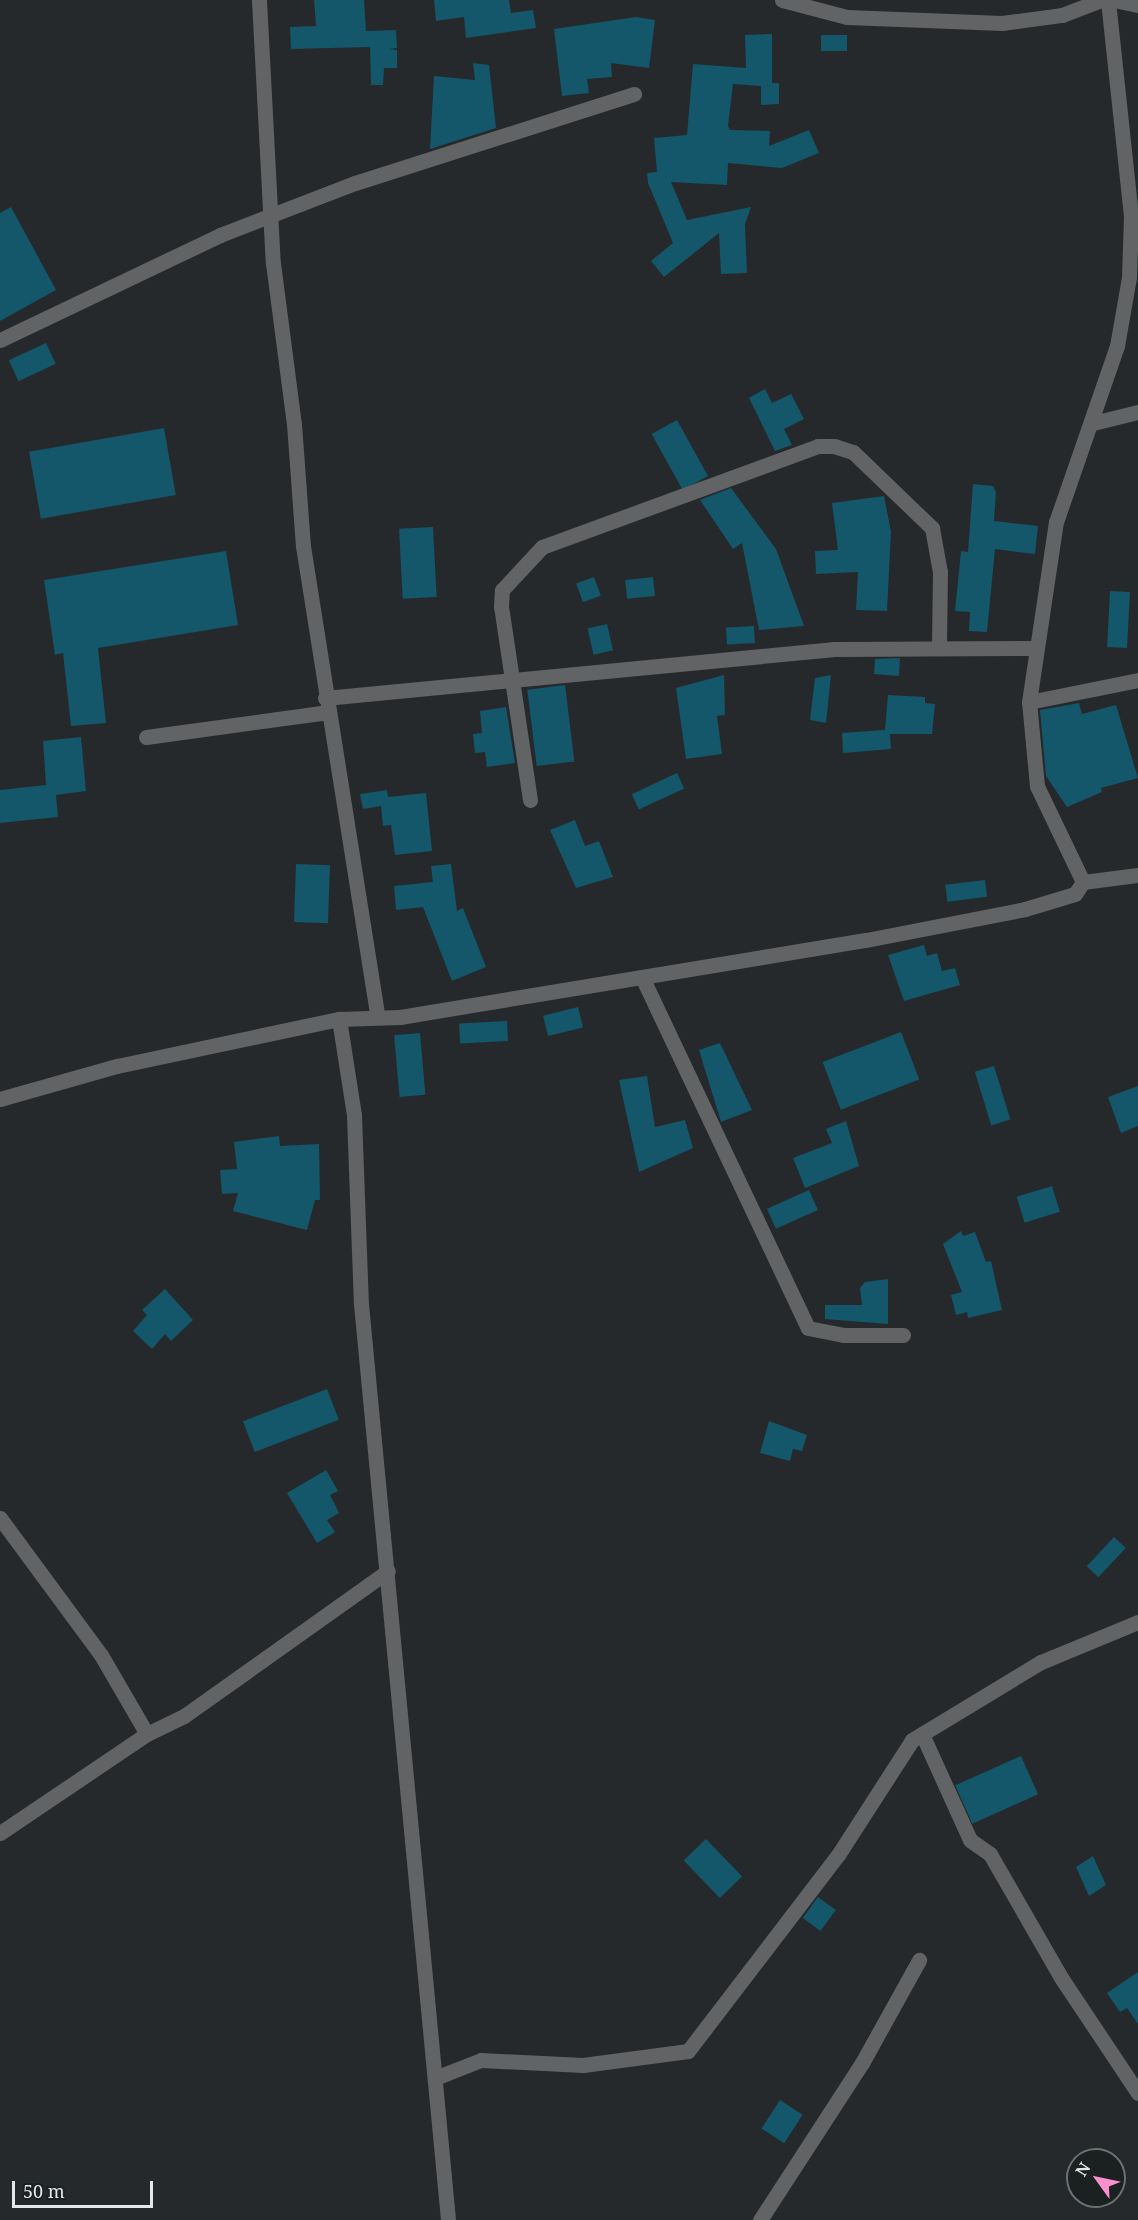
<!DOCTYPE html>
<style>
body{margin:0}
#map{position:relative;width:1138px;height:2220px;overflow:hidden;background:#25292b;font-family:"Noto Serif",serif}
div>[style]{position:absolute}
.building>*{inset:0;background:#14566a;transform-origin:0 0}
.minor>*{height:15px;margin:-7.5px;padding:0 7.5px;transform-origin:7.5px;border-radius:7.5px;background:#616364}
span{translate:-50% -50%;white-space:nowrap;text-align:center;line-height:1.15;-webkit-text-stroke:6px #1b2021;paint-order:stroke}
.north{position:absolute;left:1066px;top:2148px;width:60px;height:60px;box-sizing:border-box;background:#1b2021;border:2px solid #6c7071;border-radius:50%;rotate:303deg;font-size:16px;font-weight:700;line-height:24px;text-align:center;color:#e5e8ea}
.north::after{content:'';display:block;margin:auto;width:21px;height:27px;background:#f890cd;clip-path:polygon(50% 0,100% 100%,50% 72%,0 100%)}
.scale{position:absolute;left:12px;top:2181px;width:141px;height:27px;box-sizing:border-box;border:3px solid #e5e8ea;border-top:0;padding-left:8px;font-size:18px;line-height:21px;white-space:nowrap;color:#e5e8ea;-webkit-text-stroke:4px #1b2021;paint-order:stroke}
</style>
<div id="map">
<div class="building">
<div style="clip-path:polygon(314px 0,364px 0,366px 31px,396px 30px,397px 48px,389px 49px,397px 50px,397px 68px,384px 68px,383px 85px,371px 85px,370px 47px,291px 49px,290px 27px,316px 26px)"></div>
<div style="clip-path:polygon(434px 0,509px 0,511px 13px,533px 10px,536px 28px,466px 38px,464px 17px,436px 21px)"></div>
<div style="clip-path:polygon(636px 17px,655px 20px,649px 68px,611px 63px,612px 77px,587px 79px,589px 93px,562px 96px,554px 29px)"></div>
<div style="clip-path:polygon(772px 34px,772px 83px,779px 83px,779px 104px,761px 105px,761px 86px,733px 84px,728px 126px,730px 130px,770px 131px,769px 146px,809px 130px,819px 153px,782px 168px,728px 163px,727px 185px,671px 182px,687px 220px,751px 207px,745px 224px,747px 273px,721px 274px,719px 233px,664px 277px,651px 261px,673px 243px,648px 183px,647px 173px,657px 172px,654px 138px,687px 135px,693px 64px,746px 68px,745px 35px)"></div>
<div style="left:821px;top:35px;width:26px;height:16px"></div>
<div style="clip-path:polygon(473px 63px,489px 65px,496px 128px,430px 149px,434px 76px,475px 80px)"></div>
<div style="clip-path:polygon(11px 207px,56px 290px,0 321px,0 213px)"></div>
<div style="left:46px;top:343px;width:23px;height:41px;rotate:65deg"></div>
<div style="clip-path:polygon(765px 389px,772px 403px,791px 394px,804px 419px,784px 429px,792px 445px,775px 451px,749px 398px)"></div>
<div style="left:677px;top:420px;width:64px;height:29px;rotate:61deg"></div>
<div style="left:164px;top:428px;width:68px;height:137px;rotate:80deg"></div>
<div style="clip-path:polygon(973px 484px,993px 486px,996px 492px,994px 521px,1038px 526px,1035px 554px,995px 549px,987px 632px,969px 631px,970px 612px,955px 611px,961px 551px,968px 552px)"></div>
<div style="clip-path:polygon(731px 488px,776px 549px,804px 626px,759px 630px,742px 543px,733px 549px,700px 500px)"></div>
<div style="clip-path:polygon(884px 496px,891px 532px,887px 611px,856px 610px,858px 572px,816px 574px,815px 551px,838px 550px,832px 503px)"></div>
<div style="left:433px;top:527px;width:70px;height:34px;rotate:87deg"></div>
<div style="clip-path:polygon(226px 551px,238px 625px,98px 648px,106px 723px,71px 726px,63px 653px,55px 655px,44px 580px)"></div>
<div style="left:594px;top:577px;width:20px;height:19px;rotate:70deg"></div>
<div style="left:653px;top:577px;width:19px;height:28px;rotate:84deg"></div>
<div style="left:1110px;top:591px;width:20px;height:56px;rotate:3deg"></div>
<div style="left:607px;top:624px;width:27px;height:20px;rotate:77deg"></div>
<div style="left:754px;top:626px;width:17px;height:28px;rotate:87deg"></div>
<div style="clip-path:polygon(900px 658px,899px 676px,874px 674px,875px 659px)"></div>
<div style="clip-path:polygon(724px 675px,725px 715px,717px 716px,722px 754px,686px 759px,676px 688px)"></div>
<div style="clip-path:polygon(831px 675px,826px 723px,810px 720px,815px 678px)"></div>
<div style="left:565px;top:685px;width:77px;height:38px;rotate:83deg"></div>
<div style="clip-path:polygon(888px 695px,925px 697px,925px 703px,935px 704px,932px 734px,890px 734px,891px 749px,843px 753px,842px 733px,885px 730px)"></div>
<div style="clip-path:polygon(1079px 703px,1082px 714px,1116px 705px,1138px 778px,1101px 788px,1102px 792px,1067px 807px,1046px 776px,1040px 710px)"></div>
<div style="clip-path:polygon(506px 707px,515px 763px,487px 767px,485px 752px,475px 753px,473px 734px,482px 733px,480px 711px)"></div>
<div style="clip-path:polygon(81px 737px,86px 791px,56px 795px,58px 817px,0 823px,0 790px,46px 785px,43px 741px)"></div>
<div style="left:677px;top:773px;width:17px;height:50px;rotate:65deg"></div>
<div style="clip-path:polygon(387px 790px,388px 797px,426px 793px,432px 851px,395px 855px,391px 825px,383px 826px,381px 806px,363px 809px,360px 794px)"></div>
<div style="clip-path:polygon(575px 820px,585px 846px,599px 841px,613px 877px,576px 888px,550px 830px)"></div>
<div style="left:296px;top:864px;width:34px;height:58px;rotate:2deg"></div>
<div style="clip-path:polygon(451px 864px,457px 911px,463px 908px,486px 967px,452px 981px,423px 907px,396px 910px,394px 886px,433px 882px,431px 866px)"></div>
<div style="left:985px;top:880px;width:17px;height:40px;rotate:83deg"></div>
<div style="clip-path:polygon(924px 945px,927px 956px,937px 953px,942px 971px,955px 968px,960px 985px,904px 1001px,888px 955px)"></div>
<div style="left:578px;top:1007px;width:21px;height:36px;rotate:76deg"></div>
<div style="left:507px;top:1021px;width:20px;height:48px;rotate:87deg"></div>
<div style="left:901px;top:1032px;width:51px;height:84px;rotate:69deg"></div>
<div style="left:420px;top:1033px;width:62px;height:26px;rotate:85deg"></div>
<div style="clip-path:polygon(720px 1043px,752px 1110px,721px 1122px,699px 1050px)"></div>
<div style="left:994px;top:1066px;width:56px;height:20px;rotate:73deg"></div>
<div style="clip-path:polygon(647px 1076px,655px 1127px,685px 1120px,693px 1148px,639px 1172px,619px 1080px)"></div>
<div style="clip-path:polygon(1138px 1086px,1138px 1126px,1121px 1133px,1108px 1097px)"></div>
<div style="clip-path:polygon(846px 1121px,859px 1166px,805px 1188px,793px 1158px,832px 1143px,826px 1129px)"></div>
<div style="clip-path:polygon(279px 1136px,280px 1146px,319px 1144px,320px 1200px,315px 1200px,307px 1230px,233px 1211px,238px 1193px,222px 1194px,220px 1170px,237px 1169px,234px 1142px)"></div>
<div style="left:1052px;top:1186px;width:27px;height:37px;rotate:73deg"></div>
<div style="left:809px;top:1190px;width:22px;height:46px;rotate:66deg"></div>
<div style="clip-path:polygon(961px 1231px,963px 1236px,975px 1232px,986px 1262px,991px 1261px,1002px 1310px,968px 1318px,967px 1312px,956px 1315px,951px 1295px,962px 1292px,943px 1244px)"></div>
<div style="clip-path:polygon(888px 1279px,888px 1324px,825px 1319px,825px 1305px,862px 1305px,860px 1288px,865px 1282px)"></div>
<div style="clip-path:polygon(165px 1289px,193px 1320px,171px 1341px,165px 1334px,152px 1349px,133px 1331px,147px 1315px,142px 1310px)"></div>
<div style="left:327px;top:1389px;width:33px;height:90px;rotate:69deg"></div>
<div style="clip-path:polygon(769px 1421px,807px 1435px,802px 1451px,793px 1449px,790px 1461px,760px 1453px)"></div>
<div style="clip-path:polygon(326px 1470px,338px 1491px,330px 1495px,339px 1513px,327px 1520px,335px 1532px,317px 1543px,287px 1493px)"></div>
<div style="left:1114px;top:1537px;width:16px;height:40px;rotate:43deg"></div>
<div style="left:1021px;top:1756px;width:42px;height:72px;rotate:66deg"></div>
<div style="left:706px;top:1839px;width:52px;height:31px;rotate:46deg"></div>
<div style="clip-path:polygon(1093px 1856px,1106px 1885px,1089px 1896px,1076px 1867px)"></div>
<div style="left:818px;top:1897px;width:22px;height:26px;rotate:36deg"></div>
<div style="clip-path:polygon(1138px 1972px,1138px 2024px,1127px 2008px,1120px 2012px,1107px 1993px)"></div>
<div style="left:780px;top:2100px;width:27px;height:34px;rotate:33deg"></div>
</div>
<div class="minor">
<div style="left:259px;top:0;width:263px;rotate:87deg"></div>
<div style="left:273px;top:263px;width:162px;rotate:82.6deg"></div>
<div style="left:294px;top:424px;width:122px;rotate:85.8deg"></div>
<div style="left:303px;top:546px;width:475px;rotate:81deg"></div>
<div style="left:782px;top:0;width:67px;rotate:14.7deg"></div>
<div style="left:847px;top:17px;width:155px;rotate:2.2deg"></div>
<div style="left:1002px;top:23px;width:61px;rotate:-7.6deg"></div>
<div style="left:1062px;top:15px;width:42px;rotate:-21deg"></div>
<div style="left:1114px;top:0;width:25px;rotate:12deg"></div>
<div style="left:0;top:340px;width:244px;rotate:-25.5deg"></div>
<div style="left:220px;top:235px;width:145px;rotate:-21.1deg"></div>
<div style="left:355px;top:183px;width:293px;rotate:-17.7deg"></div>
<div style="left:1093px;top:423px;width:46px;rotate:-13.7deg"></div>
<div style="left:325px;top:698px;width:512px;rotate:-5.49deg"></div>
<div style="left:835px;top:649px;width:201px;rotate:-0.3deg"></div>
<div style="left:1029px;top:702px;width:111px;rotate:-11.4deg"></div>
<div style="left:146px;top:737px;width:184px;rotate:-7.8deg"></div>
<div style="left:530px;top:800px;width:195px;rotate:-98.5deg"></div>
<div style="left:501px;top:607px;width:17px;rotate:-87deg"></div>
<div style="left:502px;top:590px;width:59px;rotate:-47.1deg"></div>
<div style="left:542px;top:547px;width:294px;rotate:-20.1deg"></div>
<div style="left:818px;top:446px;width:16px"></div>
<div style="left:834px;top:446px;width:20px;rotate:18deg"></div>
<div style="left:853px;top:452px;width:110px;rotate:43.9deg"></div>
<div style="left:932px;top:528px;width:45px;rotate:79.7deg"></div>
<div style="left:940px;top:572px;width:73px;rotate:90.8deg"></div>
<div style="left:1083px;top:882px;width:106px;rotate:-115.6deg"></div>
<div style="left:1037px;top:786px;width:84px;rotate:-95.4deg"></div>
<div style="left:1029px;top:702px;width:182px;rotate:-81.5deg"></div>
<div style="left:1056px;top:522px;width:186px;rotate:-70.9deg"></div>
<div style="left:1117px;top:346px;width:70px;rotate:-80.1deg"></div>
<div style="left:1129px;top:277px;width:61px;rotate:-88.1deg"></div>
<div style="left:1131px;top:216px;width:217px;rotate:-96.1deg"></div>
<div style="left:642px;top:977px;width:388px;rotate:64.7deg"></div>
<div style="left:808px;top:1328px;width:37px;rotate:11deg"></div>
<div style="left:844px;top:1335px;width:59px"></div>
<div style="left:339px;top:1019px;width:97px;rotate:81.1deg"></div>
<div style="left:354px;top:1115px;width:189px;rotate:87.9deg"></div>
<div style="left:361px;top:1304px;width:920px;rotate:84.57deg"></div>
<div style="left:0;top:1099px;width:122px;rotate:-15.8deg"></div>
<div style="left:117px;top:1066px;width:227px;rotate:-12deg"></div>
<div style="left:339px;top:1019px;width:61px;rotate:-1.9deg"></div>
<div style="left:400px;top:1017px;width:472px;rotate:-9.4deg"></div>
<div style="left:866px;top:940px;width:162px;rotate:-11deg"></div>
<div style="left:1025px;top:909px;width:52px;rotate:-16.7deg"></div>
<div style="left:1075px;top:894px;width:14px;rotate:-56deg"></div>
<div style="left:1083px;top:882px;width:55px;rotate:-7.3deg"></div>
<div style="left:0;top:1518px;width:170px;rotate:53.6deg"></div>
<div style="left:101px;top:1655px;width:91px;rotate:59.8deg"></div>
<div style="left:922px;top:1734px;width:116px;rotate:65.6deg"></div>
<div style="left:970px;top:1840px;width:24px;rotate:35deg"></div>
<div style="left:990px;top:1854px;width:144px;rotate:60.1deg"></div>
<div style="left:1062px;top:1979px;width:137px;rotate:56.3deg"></div>
<div style="left:0;top:1833px;width:177px;rotate:-34deg"></div>
<div style="left:147px;top:1734px;width:41px;rotate:-25.9deg"></div>
<div style="left:184px;top:1716px;width:250px;rotate:-35.4deg"></div>
<div style="left:435px;top:2078px;width:49px;rotate:-21.4deg"></div>
<div style="left:481px;top:2060px;width:102px;rotate:2.8deg"></div>
<div style="left:583px;top:2065px;width:106px;rotate:-7.6deg"></div>
<div style="left:688px;top:2051px;width:247px;rotate:-52.6deg"></div>
<div style="left:838px;top:1855px;width:137px;rotate:-57.2deg"></div>
<div style="left:912px;top:1740px;width:151px;rotate:-31.2deg"></div>
<div style="left:1041px;top:1662px;width:105px;rotate:-22.4deg"></div>
<div style="left:760px;top:2220px;width:187px;rotate:-57deg"></div>
<div style="left:862px;top:2063px;width:118px;rotate:-61deg"></div>
</div>
<div class="north">N</div>
<div class="scale">50 m</div>
</div>
